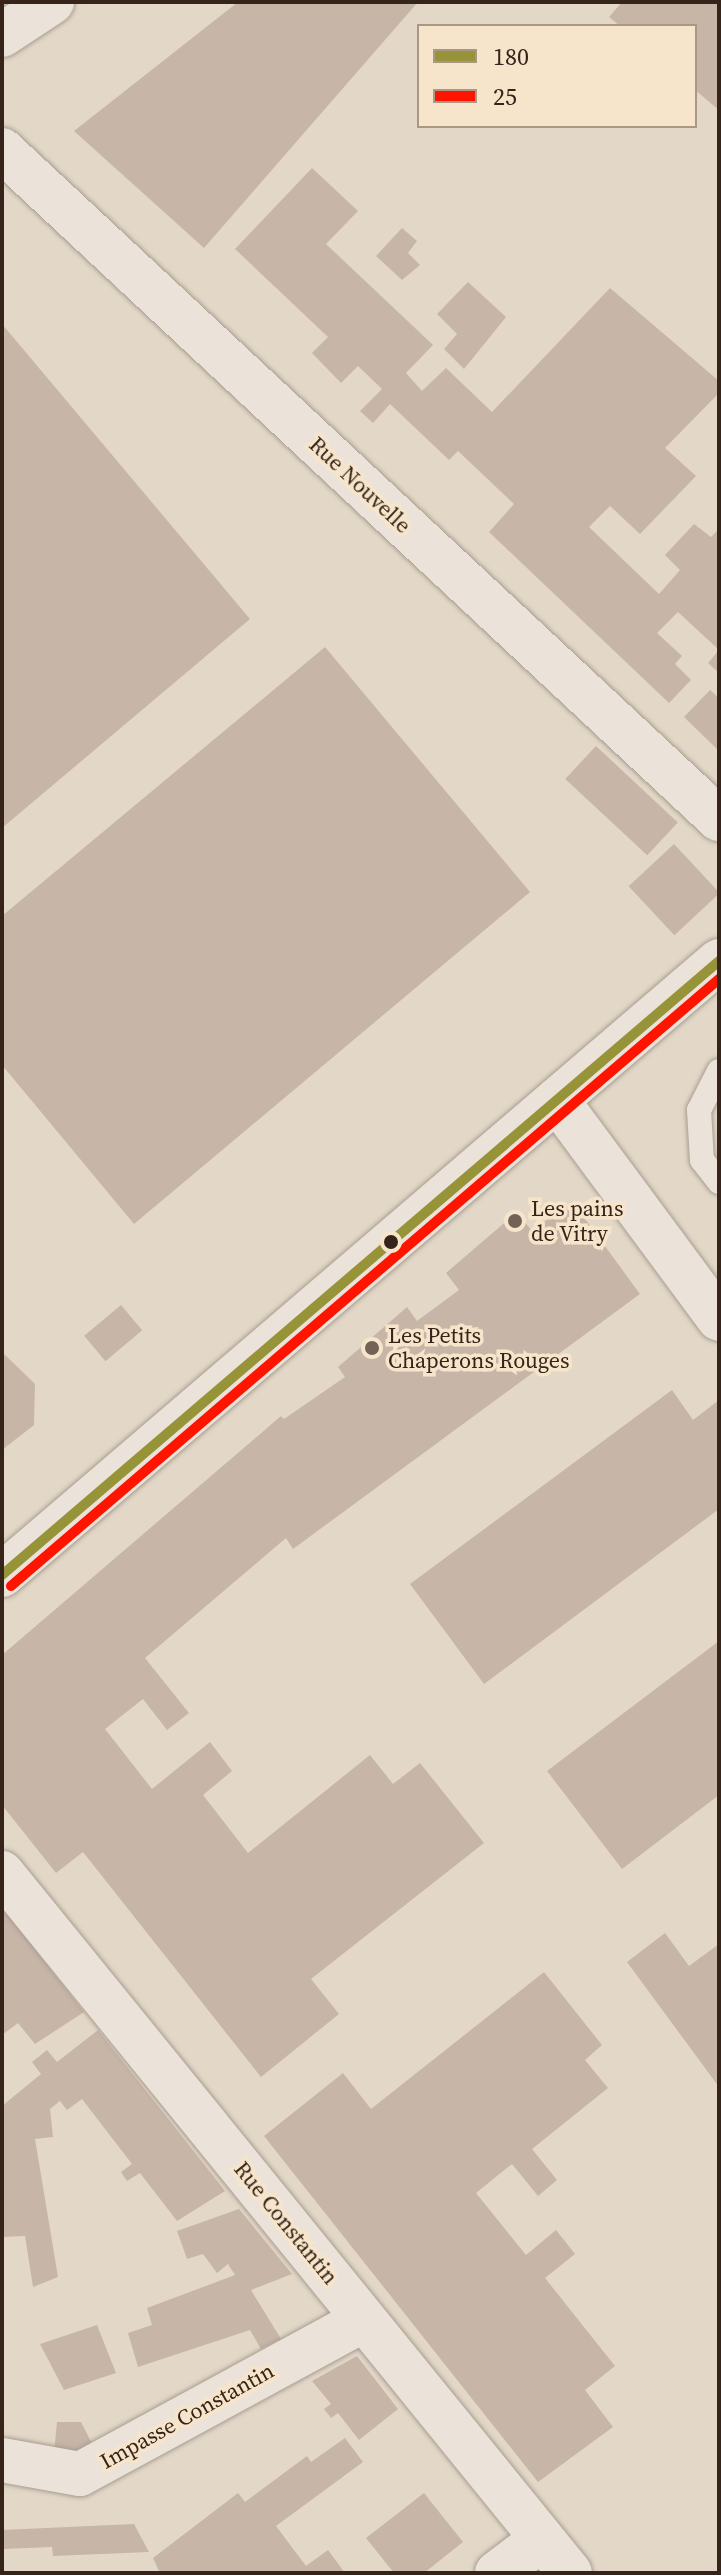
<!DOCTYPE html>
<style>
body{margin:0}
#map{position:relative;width:721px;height:2575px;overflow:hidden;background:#e3d8c7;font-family:"Source Serif 4",serif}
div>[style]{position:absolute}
.building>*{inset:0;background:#c7b5a8;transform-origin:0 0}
.roads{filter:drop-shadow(0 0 2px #a89d91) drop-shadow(0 0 2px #a89d91)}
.lane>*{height:24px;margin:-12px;padding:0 12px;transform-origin:12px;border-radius:12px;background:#ebe3d9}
.street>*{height:44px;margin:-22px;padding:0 22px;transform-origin:22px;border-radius:22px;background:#ebe3d9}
.secondary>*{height:44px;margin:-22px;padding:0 22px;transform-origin:22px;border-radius:22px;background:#ebe3d9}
.bus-1>*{height:10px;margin:-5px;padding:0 5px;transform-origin:5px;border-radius:5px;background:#969338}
.bus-2>*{height:10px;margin:-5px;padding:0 5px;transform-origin:5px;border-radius:5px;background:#ff1400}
.dots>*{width:22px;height:22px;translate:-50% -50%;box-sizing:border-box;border:4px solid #f7e5cb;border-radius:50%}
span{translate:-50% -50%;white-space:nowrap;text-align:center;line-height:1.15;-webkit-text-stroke:7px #f7e5cb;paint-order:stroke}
.street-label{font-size:22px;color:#36241a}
.poi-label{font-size:22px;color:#36241a}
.left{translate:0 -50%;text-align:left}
.frame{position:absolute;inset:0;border:4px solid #36241a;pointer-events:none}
.legend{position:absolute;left:417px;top:24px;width:280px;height:104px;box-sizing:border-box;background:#f7e5cb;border:2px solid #aa9884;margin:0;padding:10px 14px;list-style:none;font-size:24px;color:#36241a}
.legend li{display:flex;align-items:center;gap:16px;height:40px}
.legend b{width:40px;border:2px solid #aa9884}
</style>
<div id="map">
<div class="building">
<div style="clip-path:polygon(238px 2px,418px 2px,204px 248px,74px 131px)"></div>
<div style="clip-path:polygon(622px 2px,719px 2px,719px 110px,695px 90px,695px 26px,620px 26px,609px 17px)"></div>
<div style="clip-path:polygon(312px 168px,358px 211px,326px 244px,433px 345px,406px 373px,422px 391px,446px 368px,492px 412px,610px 288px,719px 381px,719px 393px,665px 448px,696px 476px,640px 534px,610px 506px,589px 527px,659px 594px,680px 570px,665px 555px,694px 524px,711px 537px,719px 529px,719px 650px,678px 612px,657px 633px,682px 656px,675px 664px,691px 680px,669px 703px,489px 532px,514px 504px,458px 451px,449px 460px,390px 404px,373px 423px,360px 411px,382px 389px,358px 366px,341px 383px,312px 353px,328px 337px,235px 249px)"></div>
<div style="clip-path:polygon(402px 228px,417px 241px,408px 253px,420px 265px,402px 280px,376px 256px)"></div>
<div style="clip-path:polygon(468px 282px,506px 317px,464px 369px,444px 349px,457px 334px,437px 314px)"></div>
<div style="clip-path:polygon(2px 324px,250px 619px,2px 828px)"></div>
<div style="clip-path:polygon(325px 647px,530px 892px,134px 1224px,2px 1065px,2px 916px)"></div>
<div style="clip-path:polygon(719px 650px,719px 673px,708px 663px)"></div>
<div style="clip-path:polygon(710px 690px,719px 698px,719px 751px,684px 717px)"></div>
<div style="left:596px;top:746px;width:112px;height:45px;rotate:43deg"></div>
<div style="left:674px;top:844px;width:67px;height:62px;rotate:47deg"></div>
<div style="clip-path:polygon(572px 1201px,640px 1294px,293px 1549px,286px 1538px,145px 1658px,189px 1713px,167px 1730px,143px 1699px,105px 1729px,152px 1789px,210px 1742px,232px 1771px,203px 1795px,248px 1853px,370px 1755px,393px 1784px,420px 1763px,484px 1843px,311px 1979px,339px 2014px,261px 2077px,83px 1852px,56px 1873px,2px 1805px,2px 1655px,281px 1416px,284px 1419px,345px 1377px,338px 1367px,407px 1307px,417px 1321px,459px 1290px,446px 1273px,517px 1212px,532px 1231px)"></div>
<div style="left:121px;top:1305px;width:33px;height:48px;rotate:50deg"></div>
<div style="clip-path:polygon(2px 1352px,35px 1384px,34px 1425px,2px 1450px)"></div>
<div style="clip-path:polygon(672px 1390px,693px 1420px,719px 1400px,719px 1509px,484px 1684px,410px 1584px)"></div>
<div style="clip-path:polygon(719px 1641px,719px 1795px,622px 1869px,547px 1771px)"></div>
<div style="clip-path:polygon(2px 1907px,84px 2012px,35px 2044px,18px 2023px,2px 2035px)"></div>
<div style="clip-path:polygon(665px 1933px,689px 1966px,719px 1944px,719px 2087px,627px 1962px)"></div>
<div style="clip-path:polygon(544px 1972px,602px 2045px,585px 2060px,608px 2088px,532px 2149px,557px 2180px,538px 2196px,512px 2164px,476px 2193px,526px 2255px,556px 2230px,575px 2254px,545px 2278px,615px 2366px,585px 2390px,613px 2427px,538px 2482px,264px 2136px,343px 2073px,371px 2109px)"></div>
<div style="clip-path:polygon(98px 2030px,225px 2191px,177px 2221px,140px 2173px,127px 2181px,121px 2172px,132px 2164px,82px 2099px,67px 2110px,60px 2101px,50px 2109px,53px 2137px,35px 2139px,58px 2277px,33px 2287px,25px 2236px,2px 2237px,2px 2106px,41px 2074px,32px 2062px,47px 2050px,57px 2062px)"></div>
<div style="clip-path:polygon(239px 2209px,292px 2274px,251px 2290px,281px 2339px,261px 2349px,250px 2330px,138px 2367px,128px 2333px,152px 2325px,147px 2308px,235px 2275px,228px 2264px,217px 2273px,203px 2254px,187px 2259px,177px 2231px)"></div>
<div style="clip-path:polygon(97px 2325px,116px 2373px,64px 2390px,40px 2344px)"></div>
<div style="clip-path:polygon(357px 2356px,398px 2409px,359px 2440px,338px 2413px,331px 2418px,324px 2409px,331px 2404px,312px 2381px)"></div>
<div style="clip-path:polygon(57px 2422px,81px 2422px,97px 2453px,54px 2453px)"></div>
<div style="clip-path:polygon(345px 2438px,363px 2462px,276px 2526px,306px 2566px,328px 2550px,345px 2573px,160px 2573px,153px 2558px,238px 2493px,245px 2502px,307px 2456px,311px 2462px)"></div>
<div style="clip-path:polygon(424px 2493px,463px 2542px,424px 2573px,394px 2573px,366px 2538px)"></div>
<div style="clip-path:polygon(134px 2524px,149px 2552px,53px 2556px,52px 2547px,2px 2549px,2px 2530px)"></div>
</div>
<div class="roads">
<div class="lane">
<div style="left:719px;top:1071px;width:44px;rotate:117.1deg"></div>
<div style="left:699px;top:1110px;width:50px;rotate:86.6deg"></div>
<div style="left:702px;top:1160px;width:28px;rotate:52deg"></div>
</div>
<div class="street">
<div style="left:2px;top:35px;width:60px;rotate:-33.4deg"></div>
<div style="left:2px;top:150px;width:981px;rotate:43.02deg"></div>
<div style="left:557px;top:1100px;width:272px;rotate:53.5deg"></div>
<div style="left:2px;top:1873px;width:901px;rotate:50.94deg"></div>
<div style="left:2px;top:2460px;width:79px;rotate:10.2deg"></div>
<div style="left:80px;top:2474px;width:323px;rotate:-28.5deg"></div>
<div style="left:497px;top:2573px;width:56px;rotate:-37.1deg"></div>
</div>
<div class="secondary">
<div style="left:2px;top:1575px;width:944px;rotate:-40.57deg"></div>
</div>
</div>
<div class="bus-1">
<div style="left:2px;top:1575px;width:944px;rotate:-40.57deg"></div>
</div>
<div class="bus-2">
<div style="left:11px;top:1586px;width:933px;rotate:-40.61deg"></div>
</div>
<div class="dots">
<div style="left:515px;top:1221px;background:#736357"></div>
<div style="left:391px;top:1242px;background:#36241a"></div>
<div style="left:372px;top:1348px;background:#736357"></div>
</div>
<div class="street-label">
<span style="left:360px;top:485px;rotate:43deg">Rue Nouvelle</span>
<span style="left:286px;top:2223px;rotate:51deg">Rue Constantin</span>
<span style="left:187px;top:2416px;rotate:-29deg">Impasse Constantin</span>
</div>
<div class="poi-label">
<span class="left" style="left:531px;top:1221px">Les pains<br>de Vitry</span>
<span class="left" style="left:388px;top:1348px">Les Petits<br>Chaperons Rouges</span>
</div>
<div class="frame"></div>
<ul class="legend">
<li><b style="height:10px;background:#969338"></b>180</li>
<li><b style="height:10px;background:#ff1400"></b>25</li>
</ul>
</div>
